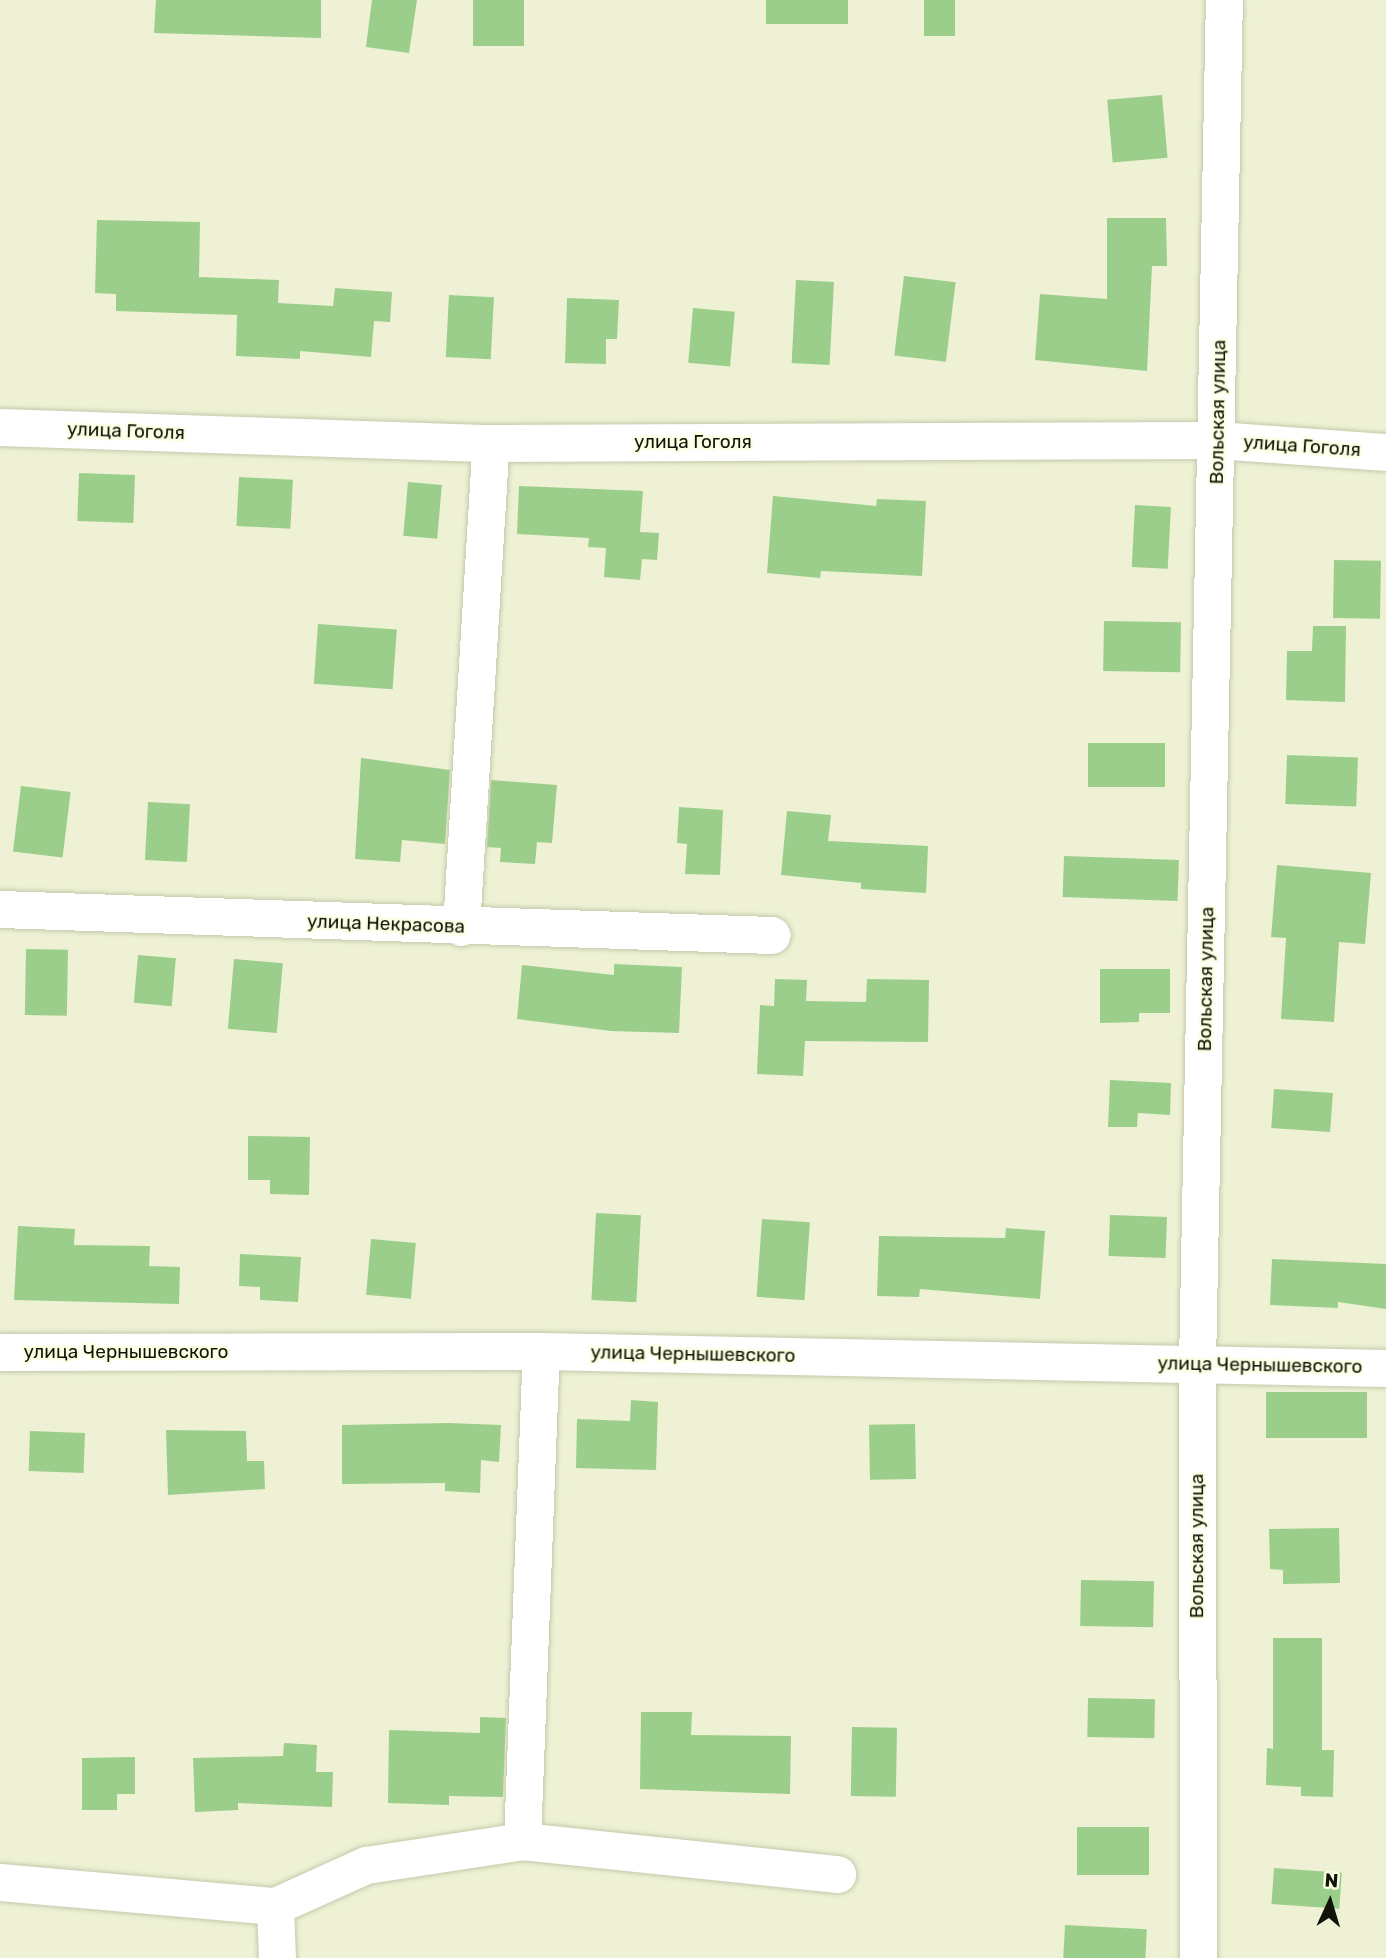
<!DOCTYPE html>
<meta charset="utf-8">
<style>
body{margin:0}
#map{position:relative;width:1386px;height:1958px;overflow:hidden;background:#eef1d4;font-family:Rubik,sans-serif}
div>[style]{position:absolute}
.building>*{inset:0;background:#9bce8b;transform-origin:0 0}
.roads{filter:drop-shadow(0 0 2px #c5c9ac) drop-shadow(0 0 2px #c5c9ac)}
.minor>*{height:37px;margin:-18.5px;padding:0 18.5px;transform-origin:18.5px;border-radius:18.5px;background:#fff}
span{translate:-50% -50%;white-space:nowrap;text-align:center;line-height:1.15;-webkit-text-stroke:5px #fbffe1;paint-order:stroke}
.street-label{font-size:19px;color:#121309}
.north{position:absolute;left:1295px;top:1867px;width:70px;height:70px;-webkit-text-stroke:5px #fbffe1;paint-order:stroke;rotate:4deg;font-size:19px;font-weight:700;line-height:28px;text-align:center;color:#121309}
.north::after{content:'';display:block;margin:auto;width:24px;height:32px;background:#121309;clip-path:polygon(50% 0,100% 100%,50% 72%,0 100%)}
</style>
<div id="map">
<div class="building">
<div style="clip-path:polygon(156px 0,321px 0,321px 38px,154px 33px)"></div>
<div style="clip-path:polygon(372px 0,417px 0,409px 53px,366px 47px)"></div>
<div style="left:473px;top:0;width:51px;height:46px"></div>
<div style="left:766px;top:0;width:82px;height:24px"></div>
<div style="left:924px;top:0;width:31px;height:36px"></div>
<div style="left:1162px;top:95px;width:63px;height:55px;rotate:85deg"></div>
<div style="clip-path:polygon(1107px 218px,1166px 218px,1167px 266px,1152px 266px,1147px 371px,1035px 360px,1040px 294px,1107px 299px)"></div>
<div style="clip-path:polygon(97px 220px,200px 222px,199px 277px,279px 280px,278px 303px,333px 306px,335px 288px,392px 292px,390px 322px,374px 321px,371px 357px,300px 351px,300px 359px,236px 356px,237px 315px,116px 311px,116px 294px,95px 293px)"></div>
<div style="left:904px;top:276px;width:52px;height:80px;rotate:7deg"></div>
<div style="left:796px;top:280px;width:38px;height:83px;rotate:3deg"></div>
<div style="left:449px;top:295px;width:45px;height:62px;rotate:3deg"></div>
<div style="clip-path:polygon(567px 298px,619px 300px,617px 339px,606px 339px,606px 364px,565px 363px)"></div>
<div style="left:693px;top:308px;width:42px;height:55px;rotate:5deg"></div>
<div style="left:79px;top:473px;width:56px;height:48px;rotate:2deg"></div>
<div style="left:239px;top:477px;width:54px;height:49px;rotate:3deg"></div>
<div style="left:408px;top:482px;width:34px;height:54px;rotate:5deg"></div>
<div style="clip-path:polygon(519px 486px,643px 491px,640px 532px,659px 533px,657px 560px,642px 559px,640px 580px,604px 577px,606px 548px,588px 547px,589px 538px,517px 534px)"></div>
<div style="clip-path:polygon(773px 496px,876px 506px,877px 499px,926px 501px,922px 576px,821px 571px,820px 578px,767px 573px)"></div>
<div style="left:1135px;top:505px;width:36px;height:62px;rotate:3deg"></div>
<div style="left:1334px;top:560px;width:47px;height:58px;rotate:1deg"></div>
<div style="left:1104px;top:621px;width:77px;height:50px;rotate:1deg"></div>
<div style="left:318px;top:624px;width:79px;height:60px;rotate:4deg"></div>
<div style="clip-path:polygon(1313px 626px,1346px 626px,1345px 702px,1286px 700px,1287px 651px,1312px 651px)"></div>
<div style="left:1088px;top:743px;width:77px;height:44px"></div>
<div style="left:1287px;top:755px;width:71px;height:49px;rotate:2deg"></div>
<div style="clip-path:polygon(361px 758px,450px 770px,445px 844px,402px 840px,400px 862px,355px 859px)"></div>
<div style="clip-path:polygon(491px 780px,557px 785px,552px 843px,537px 842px,535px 864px,500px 862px,501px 848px,487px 847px)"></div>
<div style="left:21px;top:786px;width:50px;height:66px;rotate:7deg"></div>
<div style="left:148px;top:802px;width:42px;height:58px;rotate:3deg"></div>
<div style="clip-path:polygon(679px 807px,723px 810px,720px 875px,685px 874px,687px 844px,677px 843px)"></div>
<div style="clip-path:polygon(787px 811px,831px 815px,828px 841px,928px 846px,926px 893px,861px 889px,861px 883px,781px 875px)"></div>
<div style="left:1064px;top:856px;width:115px;height:41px;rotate:2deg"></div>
<div style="clip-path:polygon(1277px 865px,1371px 873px,1365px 944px,1339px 942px,1334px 1022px,1281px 1019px,1286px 938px,1271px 937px)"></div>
<div style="left:26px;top:949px;width:42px;height:66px;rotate:1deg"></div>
<div style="left:138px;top:955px;width:38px;height:48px;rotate:5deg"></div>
<div style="left:234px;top:959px;width:49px;height:70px;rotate:5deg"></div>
<div style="clip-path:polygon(614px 964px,682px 967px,679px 1033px,611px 1031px,517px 1019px,522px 965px,614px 975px)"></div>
<div style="clip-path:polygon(1100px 969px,1170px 969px,1170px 1013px,1139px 1013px,1139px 1022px,1100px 1023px)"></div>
<div style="clip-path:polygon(775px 979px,807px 980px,806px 1001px,866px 1002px,867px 979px,929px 980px,928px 1042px,805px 1041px,803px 1076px,757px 1074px,760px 1005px,774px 1006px)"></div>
<div style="clip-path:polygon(1110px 1080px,1171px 1083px,1170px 1115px,1138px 1113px,1137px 1127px,1108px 1127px)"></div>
<div style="left:1274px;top:1089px;width:59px;height:39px;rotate:4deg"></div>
<div style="clip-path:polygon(248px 1136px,310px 1137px,309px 1195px,270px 1194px,270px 1180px,248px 1180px)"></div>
<div style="left:596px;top:1213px;width:45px;height:87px;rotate:3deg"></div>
<div style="left:1110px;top:1215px;width:57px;height:41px;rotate:2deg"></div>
<div style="left:762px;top:1219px;width:48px;height:78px;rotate:4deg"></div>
<div style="clip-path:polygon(18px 1226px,75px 1229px,74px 1245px,150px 1246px,149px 1266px,180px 1267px,179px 1304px,14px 1300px)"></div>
<div style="clip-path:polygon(1006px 1228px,1045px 1231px,1040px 1299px,920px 1289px,919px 1297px,877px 1296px,879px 1236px,1005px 1238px)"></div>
<div style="left:371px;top:1239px;width:45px;height:56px;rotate:5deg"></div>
<div style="clip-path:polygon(240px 1254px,301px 1257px,298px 1302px,260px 1300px,260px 1287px,239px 1286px)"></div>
<div style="clip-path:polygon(1272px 1259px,1386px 1264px,1386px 1309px,1338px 1302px,1338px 1308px,1270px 1305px)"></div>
<div style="left:1266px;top:1392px;width:101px;height:46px"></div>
<div style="clip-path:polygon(631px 1400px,658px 1402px,656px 1470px,576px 1468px,577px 1419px,630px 1421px)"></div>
<div style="clip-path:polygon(448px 1423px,501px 1425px,499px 1462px,481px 1460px,480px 1493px,445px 1491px,445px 1483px,342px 1484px,342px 1425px)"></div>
<div style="left:915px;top:1424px;width:55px;height:46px;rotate:89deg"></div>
<div style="clip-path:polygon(166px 1430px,246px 1431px,247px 1461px,264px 1461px,265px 1489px,168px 1495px)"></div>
<div style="left:30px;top:1431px;width:55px;height:40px;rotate:2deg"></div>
<div style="clip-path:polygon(1339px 1528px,1340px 1583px,1283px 1584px,1283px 1570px,1270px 1569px,1269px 1529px)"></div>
<div style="left:1081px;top:1580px;width:73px;height:46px;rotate:1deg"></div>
<div style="clip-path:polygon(1273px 1638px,1322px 1638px,1322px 1750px,1334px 1750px,1333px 1797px,1301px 1796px,1301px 1787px,1266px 1785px,1267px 1748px,1273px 1749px)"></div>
<div style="left:1088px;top:1698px;width:67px;height:39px;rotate:1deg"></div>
<div style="clip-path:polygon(641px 1712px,692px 1712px,691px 1735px,791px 1736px,790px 1794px,640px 1789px)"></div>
<div style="clip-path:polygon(480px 1717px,506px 1718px,503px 1797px,449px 1796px,449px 1805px,388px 1803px,389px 1730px,480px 1733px)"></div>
<div style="left:852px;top:1727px;width:45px;height:69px;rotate:1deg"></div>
<div style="clip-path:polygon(284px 1743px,317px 1745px,316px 1772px,333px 1772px,332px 1807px,238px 1803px,238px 1810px,195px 1812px,193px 1758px,283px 1756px)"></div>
<div style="clip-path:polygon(135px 1757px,135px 1794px,117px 1794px,117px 1810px,82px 1810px,82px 1758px)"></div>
<div style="left:1077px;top:1827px;width:72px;height:48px"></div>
<div style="left:1274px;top:1868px;width:68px;height:36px;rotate:4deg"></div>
<div style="left:1065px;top:1925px;width:82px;height:33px;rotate:3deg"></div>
</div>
<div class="roads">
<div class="minor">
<div style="left:0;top:427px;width:491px;rotate:1.9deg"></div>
<div style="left:491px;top:443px;width:727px;rotate:-0.24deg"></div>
<div style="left:1218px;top:440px;width:168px;rotate:4.1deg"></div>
<div style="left:0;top:909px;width:772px;rotate:1.93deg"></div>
<div style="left:461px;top:927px;width:485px;rotate:-86.5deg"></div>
<div style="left:0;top:1352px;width:541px;rotate:-0.11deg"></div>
<div style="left:541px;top:1351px;width:845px;rotate:1.15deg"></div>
<div style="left:522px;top:1841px;width:490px;rotate:-87.8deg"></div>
<div style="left:0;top:1882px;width:276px;rotate:5deg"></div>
<div style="left:275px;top:1906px;width:100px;rotate:-24.3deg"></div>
<div style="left:366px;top:1865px;width:158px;rotate:-8.7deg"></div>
<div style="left:522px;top:1841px;width:317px;rotate:6deg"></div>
<div style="left:275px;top:1906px;width:52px;rotate:87.8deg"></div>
<div style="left:1198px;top:1958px;width:594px;rotate:-90.1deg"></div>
<div style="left:1197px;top:1364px;width:1364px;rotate:-88.87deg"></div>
</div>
</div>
<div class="street-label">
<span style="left:1218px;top:412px;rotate:-89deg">Вольская улица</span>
<span style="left:126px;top:431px;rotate:2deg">улица Гоголя</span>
<span style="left:693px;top:442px">улица Гоголя</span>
<span style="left:1302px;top:446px;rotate:4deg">улица Гоголя</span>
<span style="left:386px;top:924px;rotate:2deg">улица Некрасова</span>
<span style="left:1206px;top:979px;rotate:-89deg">Вольская улица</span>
<span style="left:126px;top:1352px">улица Чернышевского</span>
<span style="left:693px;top:1354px;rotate:1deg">улица Чернышевского</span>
<span style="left:1260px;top:1365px;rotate:1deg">улица Чернышевского</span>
<span style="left:1197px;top:1546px;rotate:-90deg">Вольская улица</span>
</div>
<div class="north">N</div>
</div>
